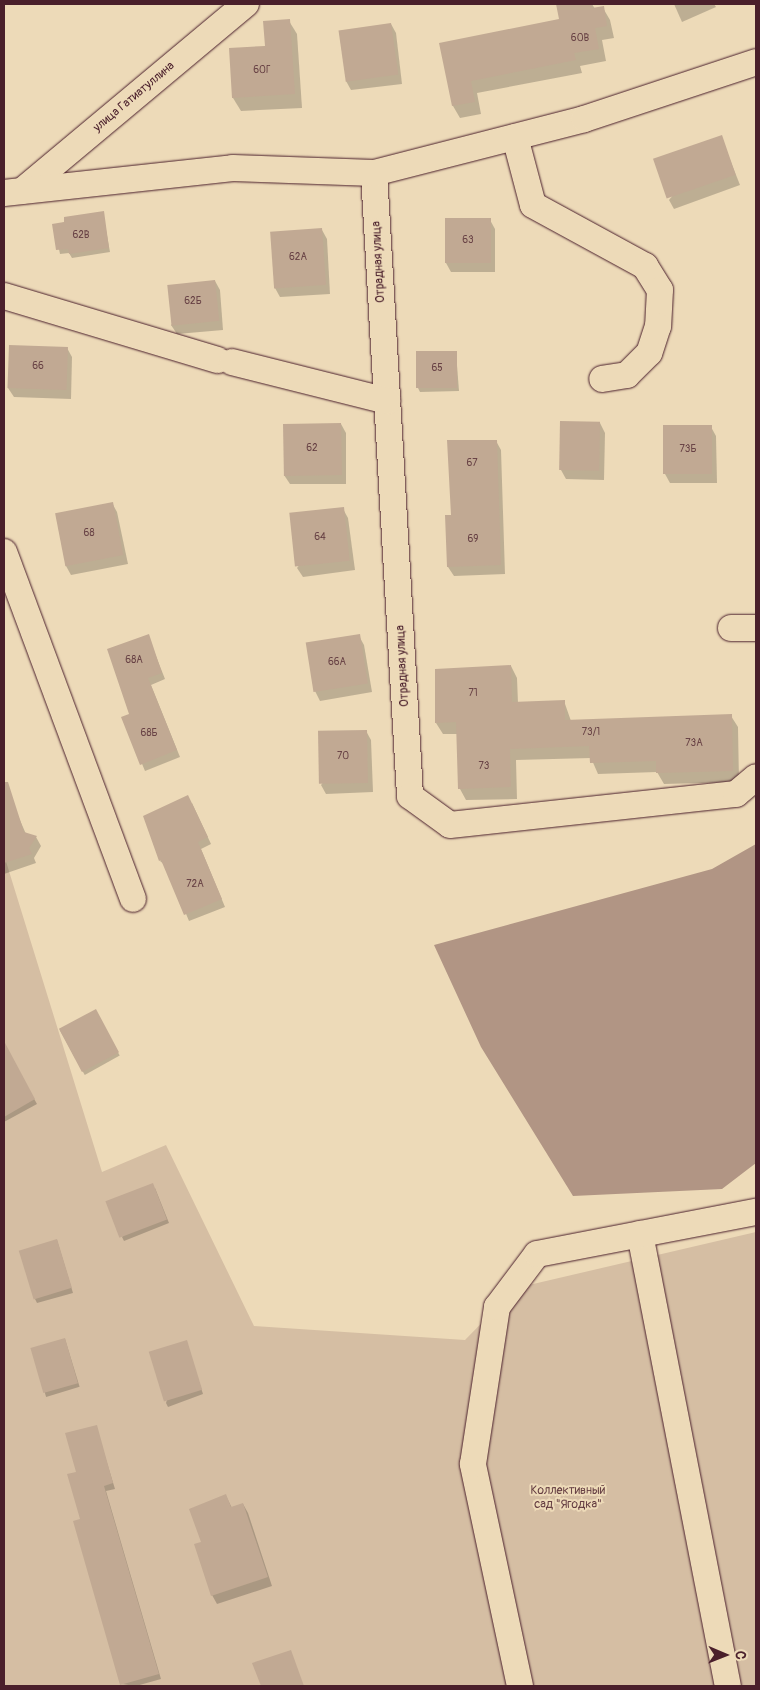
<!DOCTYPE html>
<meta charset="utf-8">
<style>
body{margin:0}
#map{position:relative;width:760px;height:1690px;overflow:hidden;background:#eddab8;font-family:Pangolin,sans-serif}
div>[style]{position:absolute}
.green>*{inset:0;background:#d5bea3}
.water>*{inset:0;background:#b19584}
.shadow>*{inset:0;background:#0003;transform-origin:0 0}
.building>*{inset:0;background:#c1a993;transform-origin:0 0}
.roads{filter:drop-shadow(0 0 1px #4a1f2b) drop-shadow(0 0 1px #4a1f2b)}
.minor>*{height:26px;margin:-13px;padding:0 13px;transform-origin:13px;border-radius:13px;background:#eddab8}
span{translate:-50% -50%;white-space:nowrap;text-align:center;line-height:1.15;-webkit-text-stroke:4px #eddab8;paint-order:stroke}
.number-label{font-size:10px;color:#684245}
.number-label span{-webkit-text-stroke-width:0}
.street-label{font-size:12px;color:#4a1f2b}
.park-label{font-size:12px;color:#663f43}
.frame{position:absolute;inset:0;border:5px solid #4a1f2b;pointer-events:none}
.north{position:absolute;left:700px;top:1630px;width:50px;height:50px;-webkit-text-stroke:4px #eddab8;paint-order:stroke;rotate:91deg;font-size:14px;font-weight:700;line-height:20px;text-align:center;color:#4a1f2b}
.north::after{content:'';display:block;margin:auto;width:18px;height:22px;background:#4a1f2b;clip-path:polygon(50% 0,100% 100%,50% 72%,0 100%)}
</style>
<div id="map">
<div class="green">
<div style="clip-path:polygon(4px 855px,102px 1172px,166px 1145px,254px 1326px,465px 1340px,516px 1288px,756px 1232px,756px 1686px,4px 1686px)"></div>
</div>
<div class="water">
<div style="clip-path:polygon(756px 844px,756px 1163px,722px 1189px,573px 1196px,481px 1047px,434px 945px,712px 869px)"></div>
</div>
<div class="shadow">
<div style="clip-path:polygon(592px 4px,595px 9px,603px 8px,610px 20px,614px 38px,602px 40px,606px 61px,580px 66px,582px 73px,477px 93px,481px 114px,460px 118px,453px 106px,440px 44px,561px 20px,558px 5px)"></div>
<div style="clip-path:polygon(674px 4px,714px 4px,716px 7px,682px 22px)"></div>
<div style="clip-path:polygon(289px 21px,297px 34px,302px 108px,241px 111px,233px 98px,266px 47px)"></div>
<div style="clip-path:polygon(391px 24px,396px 33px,402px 84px,351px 90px,346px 81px)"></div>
<div style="clip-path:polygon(721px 137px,740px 185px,674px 209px,669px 200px)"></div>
<div style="clip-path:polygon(103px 213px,110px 252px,72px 258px,69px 253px,60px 254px,54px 225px)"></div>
<div style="clip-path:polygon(490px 220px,495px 229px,495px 272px,451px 272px,446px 263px)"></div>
<div style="clip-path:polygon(322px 230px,327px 239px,330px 294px,280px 297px,275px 288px)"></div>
<div style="clip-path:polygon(215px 281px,220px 290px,223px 330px,177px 334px,171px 325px)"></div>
<div style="clip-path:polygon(67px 348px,72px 357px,71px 399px,14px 397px,8px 388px)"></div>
<div style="clip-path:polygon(456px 352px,459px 391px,420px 392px,418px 388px)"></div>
<div style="clip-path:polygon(562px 422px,600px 423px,605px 433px,604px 480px,566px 479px,561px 470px)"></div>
<div style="clip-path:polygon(341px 424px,346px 433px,346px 484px,290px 484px,284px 475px)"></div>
<div style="clip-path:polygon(711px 427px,716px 436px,717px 483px,670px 483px,665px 474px)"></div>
<div style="clip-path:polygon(496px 441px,501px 450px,505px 574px,454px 576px,448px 567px,446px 516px,452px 516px)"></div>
<div style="clip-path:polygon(112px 503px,117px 512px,128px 564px,71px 575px,66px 566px,56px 514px)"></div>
<div style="clip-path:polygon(343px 509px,348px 518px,355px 570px,303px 577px,297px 568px)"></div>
<div style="clip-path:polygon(148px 636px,165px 679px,151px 685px,180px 757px,145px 771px,123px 718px,131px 714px)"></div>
<div style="clip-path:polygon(359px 636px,364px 645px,372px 692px,320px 701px,315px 691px)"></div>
<div style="clip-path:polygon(511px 666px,517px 678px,518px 703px,564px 701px,571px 721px,731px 716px,738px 727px,739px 782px,664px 784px,657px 772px,598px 774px,591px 758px,516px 760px,517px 799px,466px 800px,460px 789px,458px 734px,443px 734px,436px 723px)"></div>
<div style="clip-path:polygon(366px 731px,371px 740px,373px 792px,326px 794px,321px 785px)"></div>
<div style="clip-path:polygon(192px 803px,211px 844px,201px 849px,225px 907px,189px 921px,166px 866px,160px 861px)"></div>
<div style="clip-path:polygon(4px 815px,19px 818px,26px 834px,36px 837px,41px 846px,34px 858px,36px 863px,4px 874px)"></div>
<div style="left:95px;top:1011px;width:51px;height:40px;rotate:61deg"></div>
<div style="clip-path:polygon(15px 1065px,37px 1104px,4px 1122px,4px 1071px)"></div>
<div style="clip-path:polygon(155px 1188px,169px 1223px,124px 1241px,122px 1237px)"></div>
<div style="clip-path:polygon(57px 1240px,73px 1293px,37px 1303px,35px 1299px)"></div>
<div style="left:65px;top:1339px;width:50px;height:35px;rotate:73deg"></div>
<div style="clip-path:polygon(186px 1342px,203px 1394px,168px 1407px,166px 1403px)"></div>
<div style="clip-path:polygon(96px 1427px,115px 1489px,106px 1491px,161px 1679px,136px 1686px,121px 1684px,81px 1520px,77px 1473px)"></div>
<div style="clip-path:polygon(226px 1496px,232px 1508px,243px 1504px,248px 1513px,272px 1586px,217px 1604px,212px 1595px,202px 1543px)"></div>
</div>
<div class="building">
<div style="clip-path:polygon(556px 4px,591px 4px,592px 8px,604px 6px,607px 26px,595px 28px,599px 49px,574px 53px,576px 60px,471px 81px,475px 102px,452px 106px,439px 43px,559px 19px)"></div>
<div style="clip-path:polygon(290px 19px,295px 94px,232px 98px,229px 48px,265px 46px,263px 21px)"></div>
<div style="left:391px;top:23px;width:52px;height:53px;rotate:82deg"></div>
<div style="left:722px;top:135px;width:42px;height:73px;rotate:71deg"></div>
<div style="clip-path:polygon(104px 211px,109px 248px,69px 254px,68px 249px,56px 250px,52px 224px,64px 222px,64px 217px)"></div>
<div style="left:445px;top:218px;width:46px;height:45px"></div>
<div style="left:322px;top:228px;width:57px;height:52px;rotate:86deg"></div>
<div style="left:215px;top:280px;width:41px;height:48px;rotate:84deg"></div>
<div style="left:9px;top:345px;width:59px;height:43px;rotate:2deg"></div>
<div style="left:416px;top:351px;width:41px;height:37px"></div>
<div style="left:560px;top:421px;width:40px;height:49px;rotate:1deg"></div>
<div style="left:341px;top:423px;width:52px;height:58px;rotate:89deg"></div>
<div style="left:712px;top:425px;width:49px;height:49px;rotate:90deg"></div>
<div style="clip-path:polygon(447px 440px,497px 440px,501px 565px,447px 567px,445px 515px,451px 515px)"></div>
<div style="left:113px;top:502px;width:54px;height:59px;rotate:79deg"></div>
<div style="left:344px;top:507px;width:54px;height:55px;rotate:84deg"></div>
<div style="clip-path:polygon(149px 634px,162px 673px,148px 678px,177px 750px,140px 765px,121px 717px,129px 714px,107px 649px)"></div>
<div style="left:360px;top:634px;width:50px;height:55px;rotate:81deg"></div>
<div style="clip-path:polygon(511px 665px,512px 702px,565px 700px,565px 720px,732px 714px,733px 771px,656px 773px,656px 761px,590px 763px,589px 746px,510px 749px,511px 787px,458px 789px,456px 722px,435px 723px,435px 669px)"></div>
<div style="left:367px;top:730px;width:53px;height:49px;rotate:89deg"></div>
<div style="clip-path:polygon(4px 782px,8px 782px,24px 832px,37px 836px,29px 848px,32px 854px,4px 863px)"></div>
<div style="clip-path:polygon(188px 795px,208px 837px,198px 842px,222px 899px,184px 915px,161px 860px,159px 861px,143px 816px)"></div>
<div style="left:96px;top:1009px;width:49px;height:42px;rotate:62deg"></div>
<div style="clip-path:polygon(4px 1041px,35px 1099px,4px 1117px)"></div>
<div style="left:153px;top:1183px;width:39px;height:51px;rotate:69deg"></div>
<div style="left:57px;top:1239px;width:51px;height:40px;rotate:73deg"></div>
<div style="left:65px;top:1338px;width:47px;height:36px;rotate:74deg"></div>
<div style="left:187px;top:1340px;width:52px;height:40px;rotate:73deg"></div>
<div style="clip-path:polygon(97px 1425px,113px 1483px,104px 1486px,159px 1674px,120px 1685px,73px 1521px,80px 1519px,67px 1474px,76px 1472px,65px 1433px)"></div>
<div style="clip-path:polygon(226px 1494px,231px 1507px,243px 1503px,268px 1577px,211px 1596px,194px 1544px,201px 1542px,189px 1509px)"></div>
<div style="clip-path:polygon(291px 1650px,304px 1686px,261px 1686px,252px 1663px)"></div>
</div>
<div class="roads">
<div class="minor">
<div style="left:515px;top:137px;width:70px;rotate:75.2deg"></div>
<div style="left:533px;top:205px;width:128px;rotate:28.6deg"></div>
<div style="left:645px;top:266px;width:28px;rotate:58deg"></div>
<div style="left:660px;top:290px;width:36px;rotate:93deg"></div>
<div style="left:658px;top:326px;width:28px;rotate:108deg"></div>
<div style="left:649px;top:353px;width:31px;rotate:135deg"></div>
<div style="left:627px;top:375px;width:25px;rotate:171deg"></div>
<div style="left:374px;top:173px;width:624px;rotate:86.69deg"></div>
<div style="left:410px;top:796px;width:49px;rotate:35.9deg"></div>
<div style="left:450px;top:825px;width:288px;rotate:-6.2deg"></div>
<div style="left:736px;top:794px;width:26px;rotate:-40deg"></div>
<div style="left:22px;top:191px;width:292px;rotate:-39.9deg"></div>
<div style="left:4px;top:193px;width:230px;rotate:-6.2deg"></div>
<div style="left:233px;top:168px;width:141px;rotate:2deg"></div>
<div style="left:374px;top:173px;width:217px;rotate:-14.4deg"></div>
<div style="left:584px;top:119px;width:181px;rotate:-18.3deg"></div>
<div style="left:4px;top:296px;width:223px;rotate:16.7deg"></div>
<div style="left:232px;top:362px;width:160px;rotate:14.1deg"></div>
<div style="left:4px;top:552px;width:370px;rotate:69.6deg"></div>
<div style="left:731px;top:628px;width:25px"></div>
<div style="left:640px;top:1234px;width:460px;rotate:79deg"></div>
<div style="left:520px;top:1686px;width:227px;rotate:-102deg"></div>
<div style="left:473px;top:1464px;width:159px;rotate:-81.3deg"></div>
<div style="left:497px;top:1307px;width:66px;rotate:-53deg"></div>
<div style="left:537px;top:1254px;width:223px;rotate:-10.9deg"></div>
</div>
</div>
<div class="number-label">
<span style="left:580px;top:39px">60В</span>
<span style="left:262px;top:71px">60Г</span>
<span style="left:81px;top:236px">62В</span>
<span style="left:468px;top:241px">63</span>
<span style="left:298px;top:258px">62А</span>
<span style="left:193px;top:302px">62Б</span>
<span style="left:38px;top:367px">66</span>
<span style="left:437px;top:369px">65</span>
<span style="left:312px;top:449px">62</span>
<span style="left:688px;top:450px">73Б</span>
<span style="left:472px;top:464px">67</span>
<span style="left:89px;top:534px">68</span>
<span style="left:320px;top:538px">64</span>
<span style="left:473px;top:540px">69</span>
<span style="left:134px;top:661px">68А</span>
<span style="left:337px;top:663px">66А</span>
<span style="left:473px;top:694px">71</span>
<span style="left:591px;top:733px">73/1</span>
<span style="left:149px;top:734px">68Б</span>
<span style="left:694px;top:744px">73А</span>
<span style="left:343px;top:757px">70</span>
<span style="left:484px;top:767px">73</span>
<span style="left:195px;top:885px">72А</span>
</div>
<div class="street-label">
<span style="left:134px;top:97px;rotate:-40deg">улица Гатиатуллина</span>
<span style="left:379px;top:262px;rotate:-93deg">Отрадная улица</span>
<span style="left:403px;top:666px;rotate:-93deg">Отрадная улица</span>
</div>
<div class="park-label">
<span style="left:568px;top:1498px">Коллективный<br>сад "Ягодка"</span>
</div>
<div class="frame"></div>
<div class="north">С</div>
</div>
